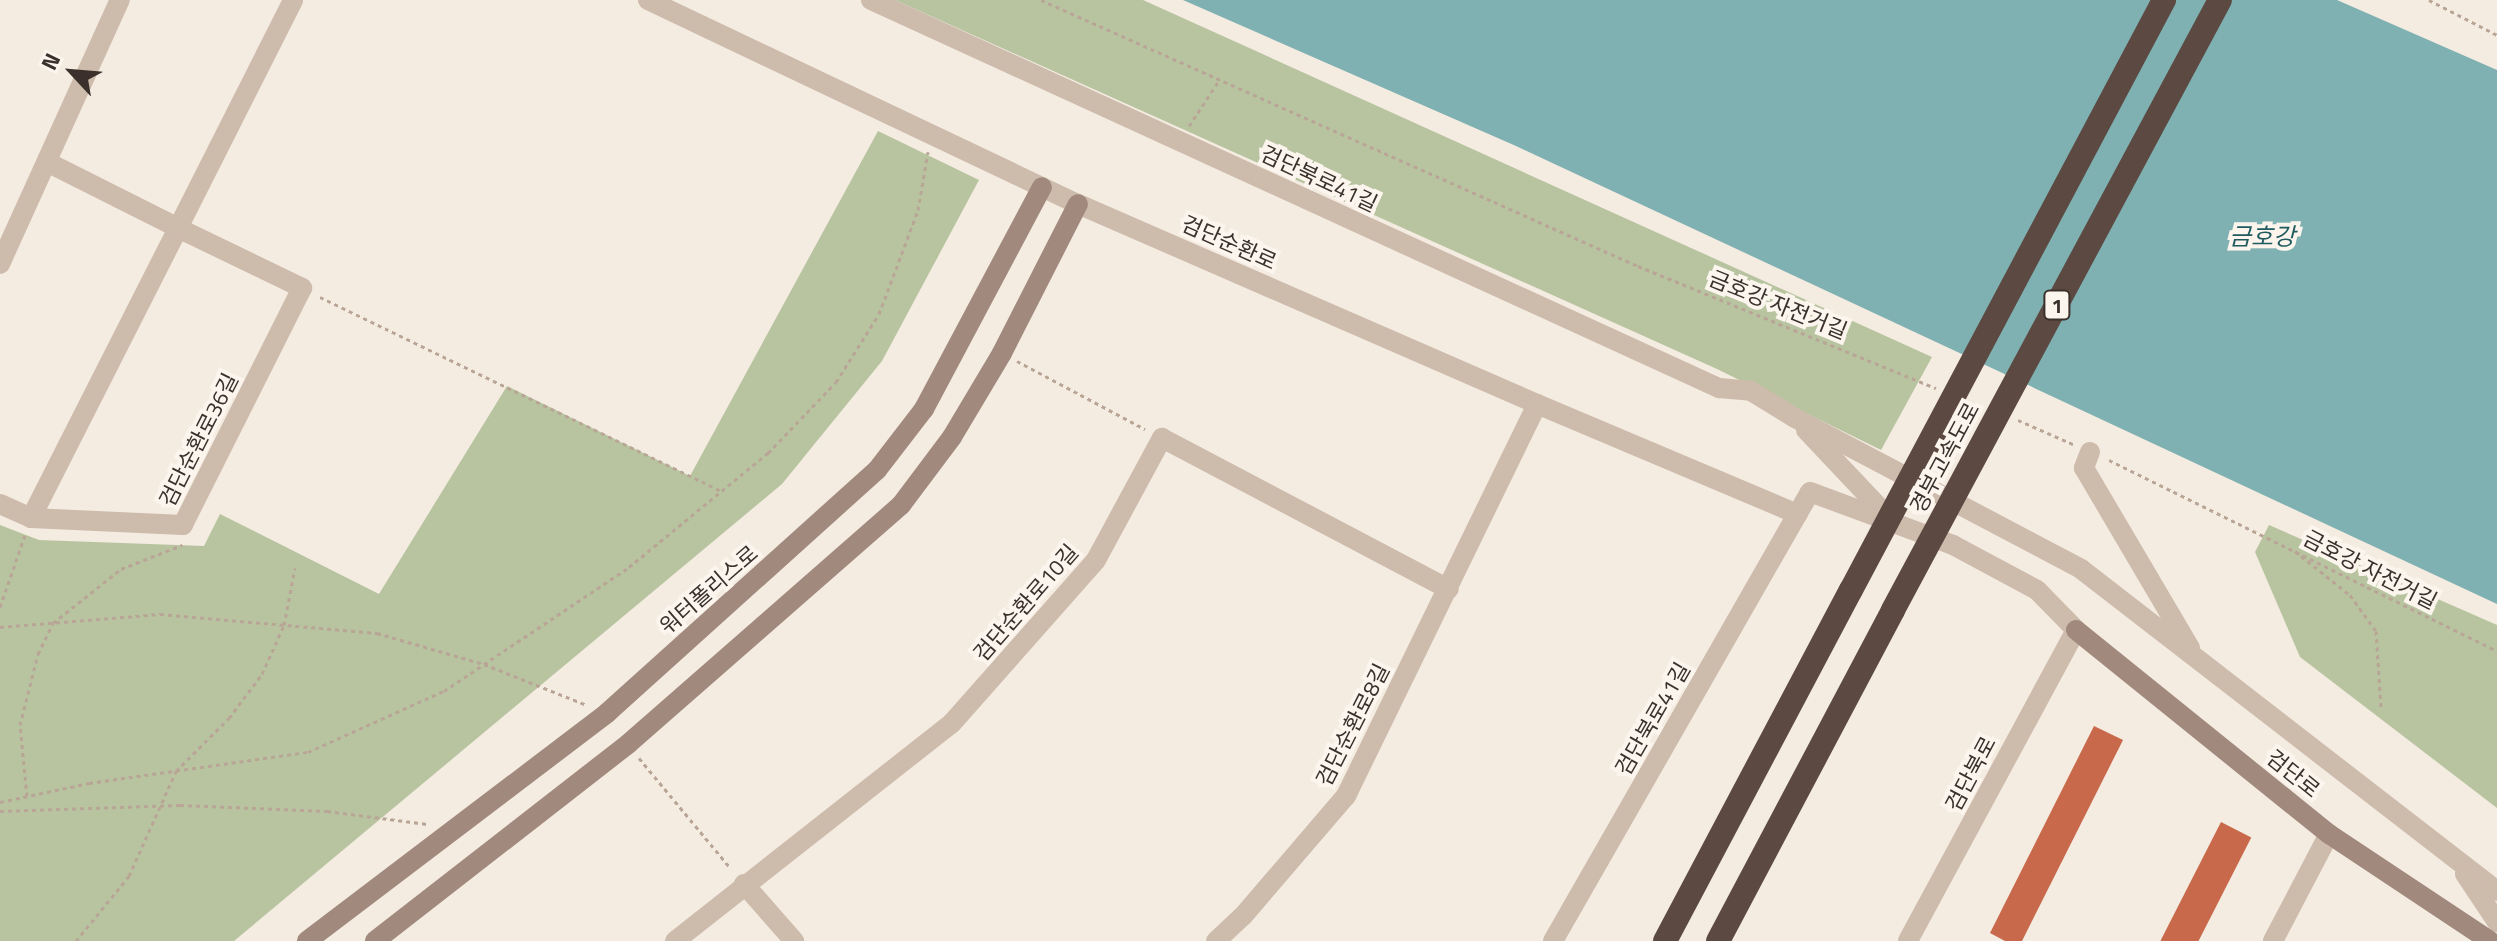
<!DOCTYPE html>
<meta charset="utf-8">
<style>
body{margin:0}
#map{position:relative;width:2497px;height:941px;overflow:hidden;background:#f4ebe1;font-family:"Titillium Web","Noto Sans KR",sans-serif}
div>[style]{position:absolute}
.green>*{inset:0;background:#b8c4a0}
.water>*{inset:0;background:#7fb0b2}
.building>*{inset:0;background:#c8694b;transform-origin:0 0}
.path>*{height:3px;margin-top:-1.5px;transform-origin:0;background:repeating-linear-gradient(90deg,#b9a596 0 4px,transparent 0 8px)}
.minor>*{height:20px;margin:-10px;padding:0 10px;transform-origin:10px;border-radius:10px;background:#cdbbac}
.tertiary>*{height:20px;margin:-10px;padding:0 10px;transform-origin:10px;border-radius:10px;background:#cdbbac}
.secondary>*{height:20px;margin:-10px;padding:0 10px;transform-origin:10px;border-radius:10px;background:#a18a7d}
.motorway>*{height:24px;margin:-12px;padding:0 12px;transform-origin:12px;border-radius:12px;background:#5c4a42}
.motorway-bridge>*{height:24px;margin:-12px;padding:0 12px;transform-origin:12px;border-radius:12px;background:#5c4a42}
span{translate:-50% -50%;white-space:nowrap;text-align:center;line-height:1.15;-webkit-text-stroke:8px #fbf5ee;paint-order:stroke}
.shield-label span{padding:2px 6px;background:#fbf5ee;border:2px solid;border-radius:6px;-webkit-text-stroke-width:0}
.shield-label{font-size:20px;color:#3b302b;font-weight:700}
.street-label{font-size:22px;color:#3b302b}
.water-label{font-size:24px;color:#1f5a5e;font-style:italic}
.north{position:absolute;left:32px;top:32px;width:80px;height:80px;-webkit-text-stroke:6px #fbf5ee;paint-order:stroke;rotate:296deg;font-size:22px;font-weight:700;line-height:32px;text-align:center;color:#3b302b}
.north::after{content:'';display:block;margin:auto;width:28px;height:36px;background:#3b302b;clip-path:polygon(50% 0,100% 100%,50% 72%,0 100%)}
</style>
<div id="map">
<div class="green">
<div style="clip-path:polygon(895px 0,1143px 0,1932px 357px,1881px 450px,1717px 369px)"></div>
<div style="clip-path:polygon(878px 131px,979px 180px,882px 361px,782px 484px,234px 941px,0 941px,0 525px,39px 540px,204px 546px,220px 514px,379px 594px,507px 386px,690px 476px)"></div>
<div style="clip-path:polygon(2269px 525px,2497px 625px,2497px 808px,2300px 657px,2255px 552px)"></div>
</div>
<div class="water">
<div style="clip-path:polygon(1183px 0,2337px 0,2497px 70px,2497px 604px,1516px 146px)"></div>
</div>
<div class="building">
<div style="clip-path:polygon(2094px 726px,2123px 740px,2022px 941px,2005px 941px,1990px 933px)"></div>
<div style="left:2221px;top:822px;width:34px;height:133px;rotate:27deg"></div>
</div>
<div class="path">
<div style="left:1041px;top:0;width:654px;rotate:24.02deg"></div>
<div style="left:1638px;top:266px;width:322px;rotate:22.3deg"></div>
<div style="left:2429px;top:0;width:76px;rotate:27.2deg"></div>
<div style="left:1189px;top:126px;width:56px;rotate:-56.6deg"></div>
<div style="left:320px;top:297px;width:444px;rotate:25.8deg"></div>
<div style="left:1017px;top:361px;width:145px;rotate:28deg"></div>
<div style="left:2018px;top:420px;width:60px;rotate:23.6deg"></div>
<div style="left:2109px;top:460px;width:432px;rotate:26.2deg"></div>
<div style="left:2295px;top:551px;width:70px;rotate:38.7deg"></div>
<div style="left:2350px;top:595px;width:44px;rotate:54.2deg"></div>
<div style="left:2376px;top:631px;width:77px;rotate:86.3deg"></div>
<div style="left:0;top:607px;width:76px;rotate:-70.9deg"></div>
<div style="left:0;top:627px;width:161px;rotate:-4.6deg"></div>
<div style="left:160px;top:614px;width:218px;rotate:5deg"></div>
<div style="left:377px;top:633px;width:111px;rotate:16.2deg"></div>
<div style="left:484px;top:664px;width:111px;rotate:21.7deg"></div>
<div style="left:639px;top:758px;width:144px;rotate:50.3deg"></div>
<div style="left:27px;top:796px;width:71px;rotate:-95.6deg"></div>
<div style="left:20px;top:725px;width:73px;rotate:-75.8deg"></div>
<div style="left:38px;top:654px;width:34px;rotate:-64deg"></div>
<div style="left:53px;top:623px;width:87px;rotate:-38.5deg"></div>
<div style="left:121px;top:569px;width:66px;rotate:-21.5deg"></div>
<div style="left:0;top:802px;width:91px;rotate:-12.1deg"></div>
<div style="left:89px;top:783px;width:221px;rotate:-8.1deg"></div>
<div style="left:308px;top:752px;width:149px;rotate:-24.2deg"></div>
<div style="left:444px;top:691px;width:223px;rotate:-33.8deg"></div>
<div style="left:629px;top:567px;width:180px;rotate:-39.4deg"></div>
<div style="left:768px;top:453px;width:98px;rotate:-46.2deg"></div>
<div style="left:836px;top:382px;width:80px;rotate:-57.7deg"></div>
<div style="left:879px;top:314px;width:111px;rotate:-69.4deg"></div>
<div style="left:918px;top:210px;width:59px;rotate:-80.2deg"></div>
<div style="left:0;top:811px;width:180px;rotate:-1.9deg"></div>
<div style="left:180px;top:805px;width:147px;rotate:2.3deg"></div>
<div style="left:327px;top:811px;width:101px;rotate:7.4deg"></div>
<div style="left:76px;top:941px;width:84px;rotate:-50.8deg"></div>
<div style="left:129px;top:876px;width:115px;rotate:-65.9deg"></div>
<div style="left:176px;top:771px;width:75px;rotate:-45deg"></div>
<div style="left:229px;top:718px;width:55px;rotate:-53.1deg"></div>
<div style="left:262px;top:674px;width:54px;rotate:-65.8deg"></div>
<div style="left:284px;top:625px;width:58px;rotate:-79.1deg"></div>
</div>
<div class="minor">
<div style="left:871px;top:0;width:933px;rotate:24.59deg"></div>
<div style="left:1719px;top:388px;width:32px;rotate:5deg"></div>
<div style="left:1751px;top:391px;width:52px;rotate:31.5deg"></div>
<div style="left:1795px;top:418px;width:323px;rotate:27.8deg"></div>
<div style="left:2081px;top:569px;width:526px;rotate:37.74deg"></div>
<div style="left:47px;top:162px;width:147px;rotate:26.7deg"></div>
<div style="left:178px;top:228px;width:138px;rotate:25.8deg"></div>
<div style="left:302px;top:288px;width:265px;rotate:116.7deg"></div>
<div style="left:183px;top:525px;width:152px;rotate:-177.4deg"></div>
<div style="left:31px;top:518px;width:325px;rotate:-63.1deg"></div>
<div style="left:178px;top:228px;width:255px;rotate:-63.2deg"></div>
<div style="left:0;top:264px;width:290px;rotate:-65.6deg"></div>
<div style="left:1806px;top:430px;width:124px;rotate:46.6deg"></div>
<div style="left:2090px;top:452px;width:17px;rotate:111deg"></div>
<div style="left:2084px;top:468px;width:209px;rotate:59.5deg"></div>
<div style="left:0;top:504px;width:34px;rotate:24deg"></div>
<div style="left:2465px;top:874px;width:58px;rotate:56.3deg"></div>
<div style="left:744px;top:884px;width:76px;rotate:48.7deg"></div>
<div style="left:675px;top:941px;width:352px;rotate:-38.2deg"></div>
<div style="left:952px;top:723px;width:217px;rotate:-48.5deg"></div>
<div style="left:1096px;top:560px;width:139px;rotate:-61.6deg"></div>
<div style="left:1162px;top:438px;width:324px;rotate:27.8deg"></div>
<div style="left:1216px;top:941px;width:37px;rotate:-43deg"></div>
<div style="left:1243px;top:916px;width:158px;rotate:-49.4deg"></div>
<div style="left:1346px;top:796px;width:436px;rotate:-64deg"></div>
<div style="left:1553px;top:941px;width:517px;rotate:-60.21deg"></div>
<div style="left:1810px;top:492px;width:153px;rotate:20.3deg"></div>
<div style="left:1953px;top:545px;width:95px;rotate:28.2deg"></div>
<div style="left:2037px;top:590px;width:56px;rotate:45.7deg"></div>
<div style="left:2076px;top:630px;width:353px;rotate:118.4deg"></div>
<div style="left:2273px;top:941px;width:121px;rotate:-62.4deg"></div>
</div>
<div class="tertiary">
<div style="left:648px;top:0;width:476px;rotate:25.4deg"></div>
<div style="left:1078px;top:204px;width:501px;rotate:23.54deg"></div>
<div style="left:1537px;top:404px;width:283px;rotate:22.9deg"></div>
</div>
<div class="secondary">
<div style="left:2076px;top:630px;width:325px;rotate:38.9deg"></div>
<div style="left:2329px;top:834px;width:193px;rotate:33.6deg"></div>
<div style="left:307px;top:941px;width:377px;rotate:-37.2deg"></div>
<div style="left:607px;top:713px;width:363px;rotate:-42deg"></div>
<div style="left:877px;top:470px;width:77px;rotate:-52.4deg"></div>
<div style="left:924px;top:409px;width:251px;rotate:-62deg"></div>
<div style="left:375px;top:941px;width:321px;rotate:-37.9deg"></div>
<div style="left:628px;top:744px;width:363px;rotate:-41.2deg"></div>
<div style="left:901px;top:505px;width:85px;rotate:-53.1deg"></div>
<div style="left:952px;top:437px;width:98px;rotate:-59.2deg"></div>
<div style="left:1002px;top:353px;width:167px;rotate:-63deg"></div>
</div>
<div class="motorway">
<div style="left:1665px;top:941px;width:397px;rotate:-62.1deg"></div>
<div style="left:1718px;top:941px;width:374px;rotate:-62.1deg"></div>
</div>
<div class="motorway-bridge">
<div style="left:1851px;top:590px;width:668px;rotate:-62.05deg"></div>
<div style="left:1893px;top:610px;width:692px;rotate:-61.81deg"></div>
</div>
<div class="shield-label">
<span style="left:2057px;top:305px">1</span>
</div>
<div class="street-label">
<span style="left:1319px;top:179px;rotate:25deg">검단북로41길</span>
<span style="left:1229px;top:243px;rotate:24deg">검단순환로</span>
<span style="left:1778px;top:305px;rotate:22deg">금호강 자전거길</span>
<span style="left:199px;top:440px;rotate:-63deg">검단순환로36길</span>
<span style="left:1945px;top:458px;rotate:-62deg">경부고속도로</span>
<span style="left:2370px;top:570px;rotate:27deg">금호강 자전거길</span>
<span style="left:709px;top:590px;rotate:-41deg">워터폴리스로</span>
<span style="left:1026px;top:603px;rotate:-49deg">검단순환로10길</span>
<span style="left:1653px;top:719px;rotate:-60deg">검단북로41길</span>
<span style="left:1353px;top:725px;rotate:-63deg">검단순환로8길</span>
<span style="left:1971px;top:774px;rotate:-62deg">검단북로</span>
<span style="left:2293px;top:774px;rotate:39deg">검단로</span>
</div>
<div class="water-label">
<span style="left:2262px;top:237px">금호강</span>
</div>
<div class="north">N</div>
</div>
